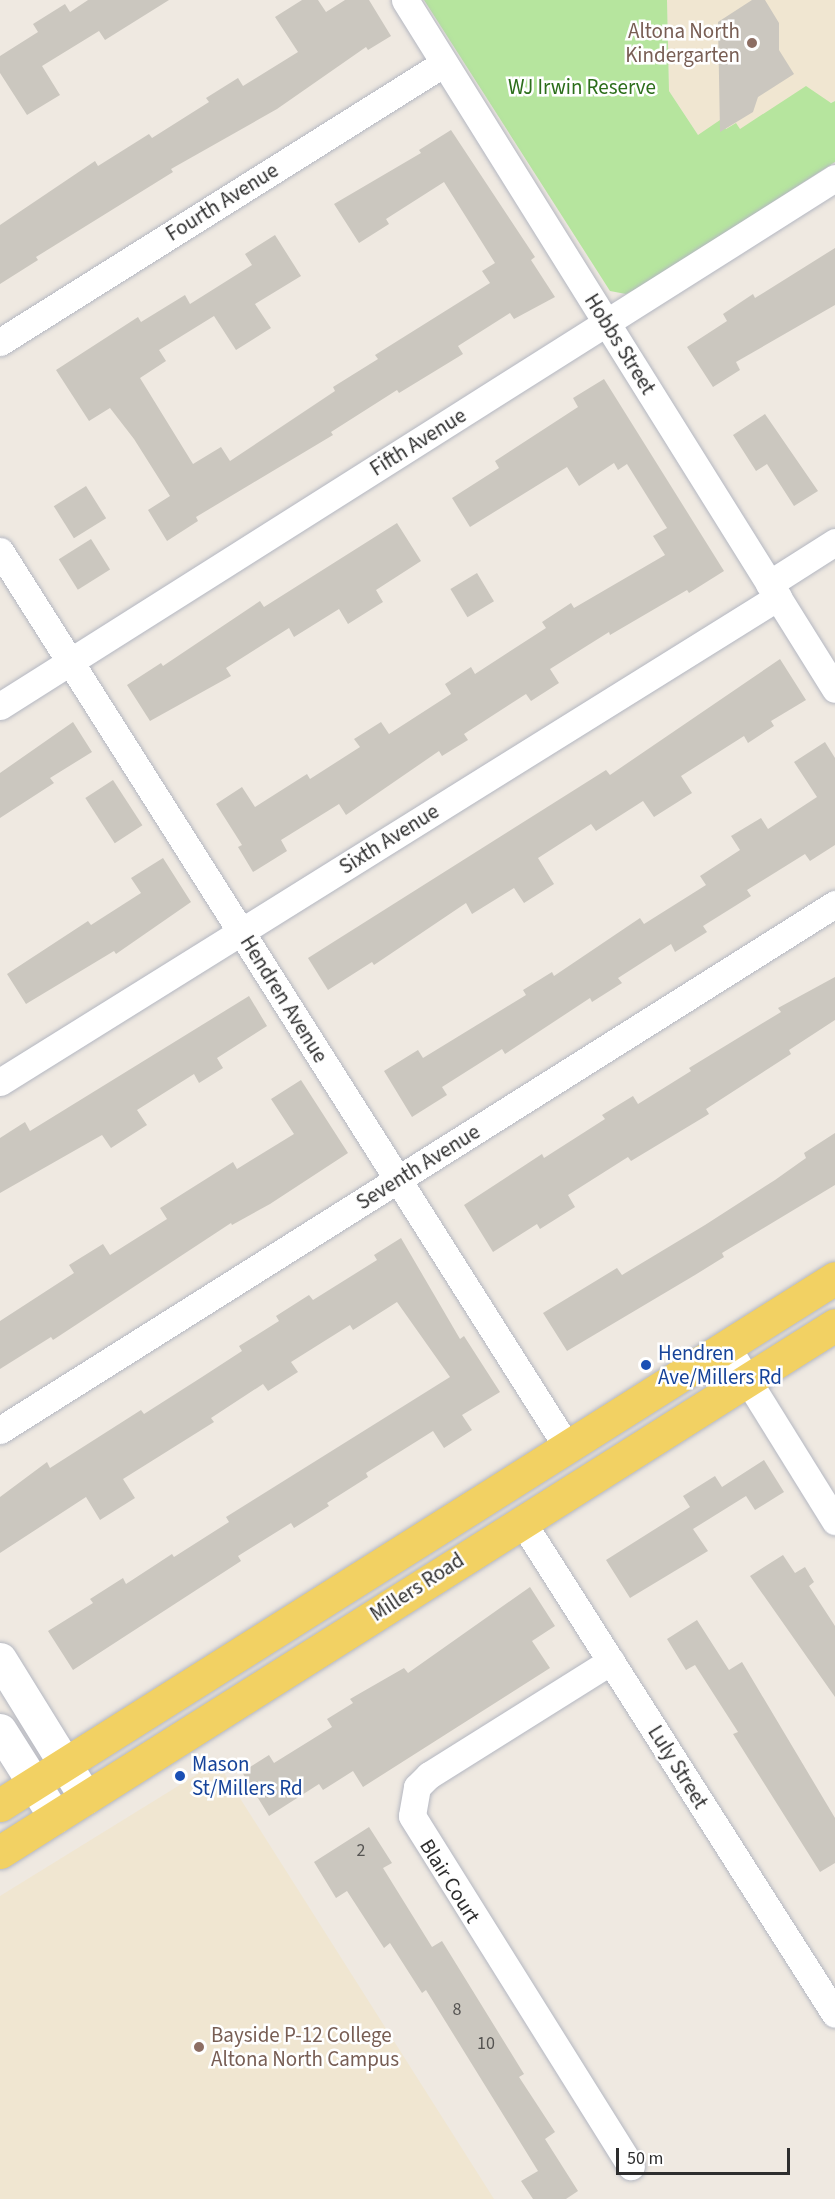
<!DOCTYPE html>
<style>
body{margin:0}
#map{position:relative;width:835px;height:2199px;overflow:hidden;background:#efe9e1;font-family:"Source Sans 3",sans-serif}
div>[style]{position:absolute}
.education>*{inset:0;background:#f0e6d1}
.green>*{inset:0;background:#b6e59e}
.building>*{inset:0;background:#cbc7bf;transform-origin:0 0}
.roads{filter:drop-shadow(0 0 2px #b4b7c1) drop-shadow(0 0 2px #b4b7c1)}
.street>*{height:27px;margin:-13.5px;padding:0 13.5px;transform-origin:13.5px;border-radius:13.5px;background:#fff}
.secondary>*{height:33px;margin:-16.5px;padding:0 16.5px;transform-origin:16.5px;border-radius:16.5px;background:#fff}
.primary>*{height:33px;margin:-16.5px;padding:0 16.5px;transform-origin:16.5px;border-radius:16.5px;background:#f2d163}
.dots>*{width:16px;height:16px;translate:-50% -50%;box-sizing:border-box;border:3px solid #fff;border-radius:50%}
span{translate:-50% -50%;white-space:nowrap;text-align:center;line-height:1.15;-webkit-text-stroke:5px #fff;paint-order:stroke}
.number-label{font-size:18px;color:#555452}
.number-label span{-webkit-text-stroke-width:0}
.education-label{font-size:21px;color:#785e54}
.right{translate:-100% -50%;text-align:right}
.left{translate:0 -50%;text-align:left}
.park-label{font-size:21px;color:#2c6e1b}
.street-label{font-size:21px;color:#2e2e2e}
.transit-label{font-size:21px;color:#164399}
.scale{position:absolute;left:616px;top:2148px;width:174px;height:27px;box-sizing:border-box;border:3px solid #2e2e2e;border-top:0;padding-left:8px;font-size:18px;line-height:21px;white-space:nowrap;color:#2e2e2e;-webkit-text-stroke:4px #fff;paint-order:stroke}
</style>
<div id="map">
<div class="education">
<div style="clip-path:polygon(667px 0,835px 0,835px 101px,740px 129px,698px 135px,669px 91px)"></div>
<div style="clip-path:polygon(217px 1762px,494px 2199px,0 2199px,0 1896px)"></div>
</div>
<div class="green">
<div style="clip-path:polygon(424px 0,667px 0,669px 91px,698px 135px,720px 120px,726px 129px,736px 123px,740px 129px,806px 86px,831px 103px,835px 101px,835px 162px,644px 285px,626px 294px,610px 291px)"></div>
</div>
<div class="building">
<div style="clip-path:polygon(88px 0,169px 0,105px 40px,99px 31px,42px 66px,60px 95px,27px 115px,0 73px,0 56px,38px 32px,33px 24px,65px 4px,70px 12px)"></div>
<div style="clip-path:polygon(302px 0,318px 0,326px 12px,345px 0,369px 0,391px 36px,368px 50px,366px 47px,277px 109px,171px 169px,173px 172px,36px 257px,38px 260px,0 284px,0 225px,95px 161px,98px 166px,149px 134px,152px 138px,209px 102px,206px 98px,238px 78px,243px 86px,298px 52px,275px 17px)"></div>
<div style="clip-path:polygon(752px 0,765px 0,779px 23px,779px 50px,794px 74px,758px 97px,753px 112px,720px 132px,718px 22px)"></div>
<div style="clip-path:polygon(451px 130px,535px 257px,531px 260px,555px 297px,514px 319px,510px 313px,458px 346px,463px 354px,399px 393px,397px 390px,331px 432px,333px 435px,196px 517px,198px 521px,167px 541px,148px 510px,170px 496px,134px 439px,110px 408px,89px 421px,56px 370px,138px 317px,141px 322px,185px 295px,190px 304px,252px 265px,245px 254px,275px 235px,301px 276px,255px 304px,271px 328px,236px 350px,214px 316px,159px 350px,166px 361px,140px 378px,193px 464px,221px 447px,230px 461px,335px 391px,333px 387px,378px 359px,375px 355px,490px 283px,482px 271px,495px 263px,444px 182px,386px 219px,389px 224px,359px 243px,334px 204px,421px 153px,419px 150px)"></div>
<div style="clip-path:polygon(835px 248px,835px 305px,736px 362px,740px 370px,713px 387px,687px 347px,727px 321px,723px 314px,753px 294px,755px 298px)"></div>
<div style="clip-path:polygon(604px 379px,724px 571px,689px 593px,687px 590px,610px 635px,609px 632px,550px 669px,559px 683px,531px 701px,526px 694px,464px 734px,468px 740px,442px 756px,439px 751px,346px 815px,339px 804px,281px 840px,287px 851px,253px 872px,238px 847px,242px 845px,216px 804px,242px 787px,255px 807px,307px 774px,310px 779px,360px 747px,354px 739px,381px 722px,389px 734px,451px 694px,445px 684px,471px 667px,475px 674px,546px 628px,542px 622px,571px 603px,574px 608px,665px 555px,653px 536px,667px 528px,627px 464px,618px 470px,614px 463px,579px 486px,567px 467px,470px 527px,452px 498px,499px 468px,495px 461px,578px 407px,573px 398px)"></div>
<div style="clip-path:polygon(765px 414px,818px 491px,794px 506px,767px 464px,756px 471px,733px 435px)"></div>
<div style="left:86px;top:486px;width:38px;height:38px;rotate:58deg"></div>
<div style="clip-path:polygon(397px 523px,421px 561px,376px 590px,383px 602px,348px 624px,339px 609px,294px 637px,289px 628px,226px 668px,231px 676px,150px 721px,127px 685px,161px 663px,163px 666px,260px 601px,264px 607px)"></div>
<div style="left:91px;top:539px;width:36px;height:38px;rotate:58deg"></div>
<div style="left:477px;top:573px;width:33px;height:31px;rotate:59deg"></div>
<div style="clip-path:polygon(780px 659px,806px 700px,771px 721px,774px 726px,748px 743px,744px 736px,681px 776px,692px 793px,654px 817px,643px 801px,596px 831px,591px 824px,538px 858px,554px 884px,524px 903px,514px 888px,472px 914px,466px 903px,374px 965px,372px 962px,328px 990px,308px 958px,606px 770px,610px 775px)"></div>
<div style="clip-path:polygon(73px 722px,92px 752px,50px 778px,54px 783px,0 818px,0 773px)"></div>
<div style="clip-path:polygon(825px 742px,835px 758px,835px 845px,810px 861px,805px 854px,747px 890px,751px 896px,703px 926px,707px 932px,675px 952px,671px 944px,618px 978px,622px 983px,592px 1002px,590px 998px,505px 1054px,502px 1049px,442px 1087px,447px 1095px,412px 1117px,384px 1071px,418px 1050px,423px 1058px,526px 995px,523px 990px,552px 972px,554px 976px,640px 918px,644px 924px,706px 885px,700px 876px,740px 850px,731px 836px,761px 818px,768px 829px,817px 797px,794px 762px)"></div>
<div style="left:113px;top:780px;width:54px;height:33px;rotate:57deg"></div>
<div style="clip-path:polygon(163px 858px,191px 902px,116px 954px,114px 951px,26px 1004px,7px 974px,88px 921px,91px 925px,141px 893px,131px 878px)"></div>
<div style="clip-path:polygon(835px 977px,835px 1020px,789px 1050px,791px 1054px,706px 1109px,709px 1114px,631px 1161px,628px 1157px,568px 1195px,575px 1207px,540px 1229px,537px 1224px,493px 1252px,464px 1205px,542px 1154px,544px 1158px,605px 1119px,602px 1115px,633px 1096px,638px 1104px,691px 1071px,689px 1068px,781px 1012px,778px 1008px)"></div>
<div style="clip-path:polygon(249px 996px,267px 1026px,217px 1058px,223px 1068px,199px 1083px,194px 1074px,137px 1110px,147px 1125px,111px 1148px,102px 1135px,0 1193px,0 1138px,25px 1122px,30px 1131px)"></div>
<div style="clip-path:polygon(301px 1080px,348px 1153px,270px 1204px,232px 1225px,231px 1223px,53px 1340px,51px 1337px,0 1369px,0 1321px,74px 1273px,69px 1265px,103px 1244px,110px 1255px,167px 1219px,160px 1208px,233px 1162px,237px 1169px,294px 1134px,271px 1099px)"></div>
<div style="clip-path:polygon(835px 1133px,835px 1185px,722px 1253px,724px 1257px,695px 1275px,567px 1351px,543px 1313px,617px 1268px,622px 1275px,705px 1225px,775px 1180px,806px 1158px,804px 1153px)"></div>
<div style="clip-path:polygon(401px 1238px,460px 1339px,464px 1336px,500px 1392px,462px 1415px,472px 1430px,444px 1448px,433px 1431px,366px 1473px,368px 1477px,327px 1503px,329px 1506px,294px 1528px,291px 1523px,238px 1556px,241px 1561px,73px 1670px,48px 1631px,93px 1603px,90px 1599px,123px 1578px,126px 1584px,172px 1554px,174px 1557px,229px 1522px,226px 1517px,450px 1377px,397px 1302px,353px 1330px,350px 1325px,291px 1362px,298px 1372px,268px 1391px,263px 1384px,211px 1418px,214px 1422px,123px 1479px,135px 1498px,100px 1520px,86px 1497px,0 1553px,0 1497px,47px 1462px,50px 1468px,141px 1410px,144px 1414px,202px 1377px,242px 1351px,239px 1346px,279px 1321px,276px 1316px,309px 1295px,313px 1300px,377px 1260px,374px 1255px)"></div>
<div style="clip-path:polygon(764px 1460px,784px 1492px,755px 1510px,746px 1496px,693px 1529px,708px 1551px,630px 1598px,606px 1560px,690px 1507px,683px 1496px,715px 1476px,722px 1487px)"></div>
<div style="clip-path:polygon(783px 1555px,795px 1573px,805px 1567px,814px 1582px,809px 1586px,835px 1626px,835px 1697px,750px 1576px)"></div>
<div style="clip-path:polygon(530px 1587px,555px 1626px,532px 1641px,550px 1668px,363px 1787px,353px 1771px,323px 1790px,319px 1784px,269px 1816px,242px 1772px,269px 1755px,274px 1763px,332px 1727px,327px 1719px,353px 1703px,350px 1699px,404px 1668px,408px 1673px)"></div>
<div style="clip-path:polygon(697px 1620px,729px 1670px,742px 1662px,835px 1818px,835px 1863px,820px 1872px,733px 1734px,738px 1732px,695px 1665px,686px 1670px,667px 1639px)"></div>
<div style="clip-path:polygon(369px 1827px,392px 1863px,383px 1868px,432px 1947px,442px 1941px,524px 2074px,519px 2077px,555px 2132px,545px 2139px,578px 2191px,566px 2199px,533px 2199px,521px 2181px,538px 2171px,426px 1990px,422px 1993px,390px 1943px,384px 1948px,347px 1891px,336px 1898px,314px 1862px)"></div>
</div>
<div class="roads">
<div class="street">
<div style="left:405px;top:0;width:812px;rotate:58.03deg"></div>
<div style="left:0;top:342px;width:524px;rotate:-32.14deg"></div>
<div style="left:0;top:551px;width:1060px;rotate:57.67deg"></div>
<div style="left:769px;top:584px;width:78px;rotate:-32.5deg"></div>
<div style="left:0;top:706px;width:988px;rotate:-32.31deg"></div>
<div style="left:0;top:1082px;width:917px;rotate:-31.94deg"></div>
<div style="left:727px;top:1347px;width:205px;rotate:58.2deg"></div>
<div style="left:0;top:1430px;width:987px;rotate:-32.21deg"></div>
<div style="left:521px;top:1520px;width:585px;rotate:57.56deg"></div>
<div style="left:611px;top:1661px;width:215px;rotate:147.9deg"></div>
<div style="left:429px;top:1775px;width:17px;rotate:135deg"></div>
<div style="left:417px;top:1787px;width:29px;rotate:100deg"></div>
<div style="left:412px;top:1816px;width:413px;rotate:58deg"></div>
</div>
<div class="secondary">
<div style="left:0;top:1659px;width:163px;rotate:58.3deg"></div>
<div style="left:0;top:1730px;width:103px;rotate:57.7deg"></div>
</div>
<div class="primary">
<div style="left:0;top:1805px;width:987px;rotate:-32.26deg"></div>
<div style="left:0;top:1852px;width:987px;rotate:-32.26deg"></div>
</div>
</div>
<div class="dots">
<div style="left:752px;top:43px;background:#8d6e63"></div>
<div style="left:646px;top:1365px;background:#1a4fb4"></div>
<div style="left:180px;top:1776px;background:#1a4fb4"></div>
<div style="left:199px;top:2047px;background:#8d6e63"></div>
</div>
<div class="number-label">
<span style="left:361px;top:1851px">2</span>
<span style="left:457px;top:2010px">8</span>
<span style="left:486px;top:2044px">10</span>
</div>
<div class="education-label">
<span class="right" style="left:740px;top:43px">Altona North<br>Kindergarten</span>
<span class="left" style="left:211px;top:2047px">Bayside P-12 College<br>Altona North Campus</span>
</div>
<div class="park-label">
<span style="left:582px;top:87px">WJ Irwin Reserve</span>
</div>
<div class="street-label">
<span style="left:222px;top:202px;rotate:-32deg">Fourth Avenue</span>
<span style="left:620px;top:344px;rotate:58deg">Hobbs Street</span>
<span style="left:418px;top:442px;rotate:-32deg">Fifth Avenue</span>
<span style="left:389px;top:839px;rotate:-32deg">Sixth Avenue</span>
<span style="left:284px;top:999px;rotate:58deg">Hendren Avenue</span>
<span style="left:418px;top:1167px;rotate:-32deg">Seventh Avenue</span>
<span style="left:417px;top:1587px;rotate:-33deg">Millers Road</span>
<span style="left:678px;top:1767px;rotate:58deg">Luly Street</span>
<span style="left:450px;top:1881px;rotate:58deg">Blair Court</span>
</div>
<div class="transit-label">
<span class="left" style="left:658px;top:1365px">Hendren<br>Ave/Millers Rd</span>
<span class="left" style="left:192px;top:1776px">Mason<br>St/Millers Rd</span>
</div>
<div class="scale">50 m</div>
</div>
